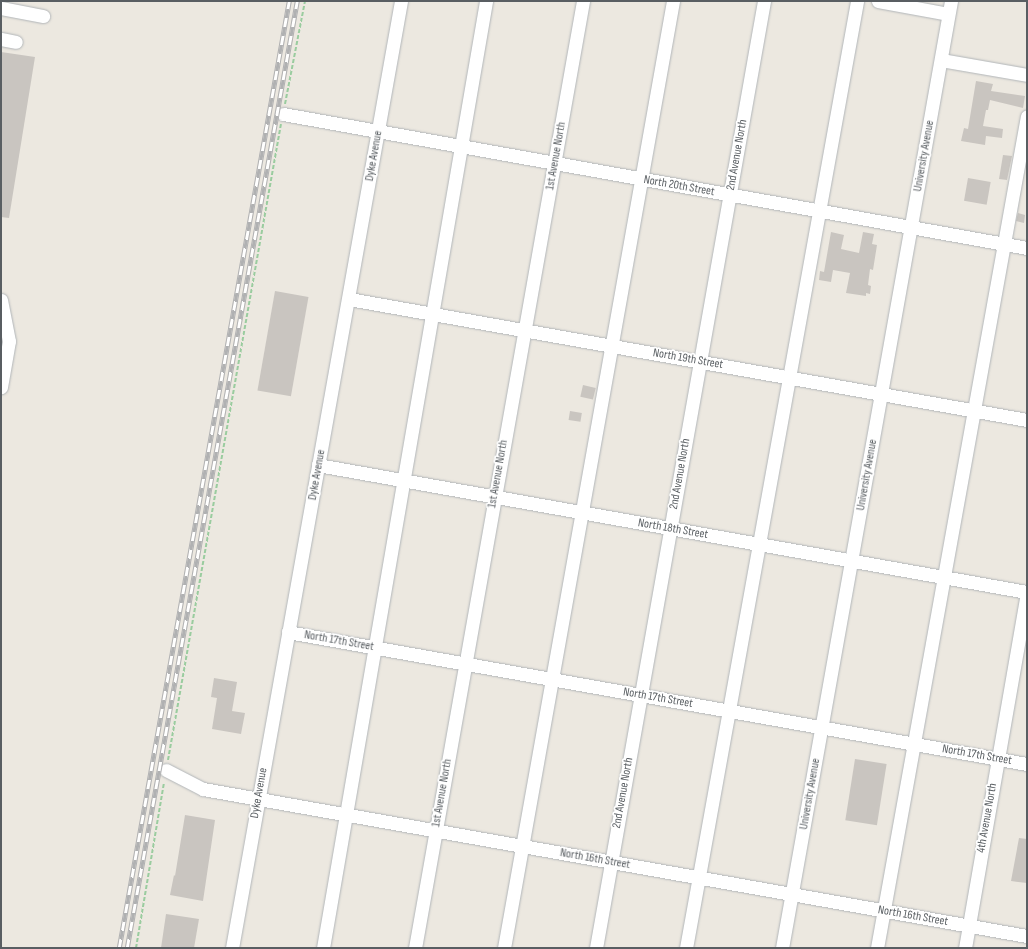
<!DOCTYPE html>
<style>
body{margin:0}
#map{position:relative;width:1028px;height:949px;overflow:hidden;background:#ece8e0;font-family:"Sofia Sans Condensed",sans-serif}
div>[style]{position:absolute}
.building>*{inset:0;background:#c9c5c0;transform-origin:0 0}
.path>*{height:2px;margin-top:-1px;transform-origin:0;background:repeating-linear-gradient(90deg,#9acc9f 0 4px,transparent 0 6px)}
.roads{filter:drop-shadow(0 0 1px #b1b5b8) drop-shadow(0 0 1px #b1b5b8)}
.minor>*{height:13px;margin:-6.5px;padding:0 6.5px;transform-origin:6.5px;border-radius:6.5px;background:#fff}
.rail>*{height:4.5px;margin-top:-2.25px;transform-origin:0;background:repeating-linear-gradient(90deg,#fff 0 9px,#b0b1b2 0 18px);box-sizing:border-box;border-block:1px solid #b0b1b2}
span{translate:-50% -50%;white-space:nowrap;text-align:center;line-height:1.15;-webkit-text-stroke:3.5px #fff;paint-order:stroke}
.street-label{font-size:12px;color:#595e62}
.frame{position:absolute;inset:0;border:2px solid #595e62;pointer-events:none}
</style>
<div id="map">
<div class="building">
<div style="clip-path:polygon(1px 52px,35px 57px,9px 218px,1px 217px)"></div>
<div style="clip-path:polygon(976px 81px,993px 84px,991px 91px,1025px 96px,1023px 108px,990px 100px,988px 110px,986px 110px,983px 126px,1003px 129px,1002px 138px,986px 136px,985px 145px,961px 141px,964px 128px,968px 129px)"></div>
<div style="clip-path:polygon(1003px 155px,1012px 156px,1007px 180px,999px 179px)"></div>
<div style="left:968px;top:178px;width:23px;height:23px;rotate:10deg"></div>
<div style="clip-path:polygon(1018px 213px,1025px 215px,1024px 223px,1016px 221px)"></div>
<div style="clip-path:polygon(831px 232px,844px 235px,841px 249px,859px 253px,863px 232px,874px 234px,872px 244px,877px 245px,873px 270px,870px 269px,868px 285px,871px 286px,870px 294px,866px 293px,866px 296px,846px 293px,850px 273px,833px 270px,831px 282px,819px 280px,820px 271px,824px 272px)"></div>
<div style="left:275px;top:291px;width:34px;height:101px;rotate:10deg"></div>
<div style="left:583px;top:385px;width:13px;height:12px;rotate:13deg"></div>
<div style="left:570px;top:411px;width:12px;height:9px;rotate:9deg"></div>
<div style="clip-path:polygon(214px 678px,237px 682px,232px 711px,245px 713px,241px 734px,212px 729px,217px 698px,211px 697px)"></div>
<div style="left:855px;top:759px;width:32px;height:62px;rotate:9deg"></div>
<div style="clip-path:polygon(185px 815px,215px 820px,203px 901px,170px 895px,174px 875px,175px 876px)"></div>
<div style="clip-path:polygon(1019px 838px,1027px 839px,1027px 883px,1011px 881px)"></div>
<div style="clip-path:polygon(166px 914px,199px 919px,194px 948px,161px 948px)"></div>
</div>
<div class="path">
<div style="left:285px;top:104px;width:105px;rotate:-79deg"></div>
<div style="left:168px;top:760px;width:646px;rotate:-79.93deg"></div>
<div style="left:136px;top:948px;width:168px;rotate:-80.4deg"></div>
</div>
<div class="roads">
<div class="minor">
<div style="left:878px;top:1px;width:71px;rotate:10.5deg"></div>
<div style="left:1px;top:8px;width:43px;rotate:10.8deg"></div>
<div style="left:1px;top:39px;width:15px;rotate:11deg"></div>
<div style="left:941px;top:60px;width:87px;rotate:9.9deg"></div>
<div style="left:283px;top:114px;width:756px;rotate:10.21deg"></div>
<div style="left:349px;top:299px;width:689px;rotate:10.12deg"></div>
<div style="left:1px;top:300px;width:42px;rotate:79deg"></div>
<div style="left:9px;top:341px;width:47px;rotate:99.9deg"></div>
<div style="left:318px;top:465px;width:720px;rotate:10.16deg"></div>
<div style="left:288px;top:632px;width:751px;rotate:10.13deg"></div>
<div style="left:166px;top:770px;width:42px;rotate:27.2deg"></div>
<div style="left:203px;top:789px;width:837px;rotate:10.12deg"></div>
<div style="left:232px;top:948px;width:962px;rotate:-79.88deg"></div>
<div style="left:323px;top:948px;width:961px;rotate:-80.23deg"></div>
<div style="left:415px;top:948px;width:962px;rotate:-79.94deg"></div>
<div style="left:504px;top:948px;width:962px;rotate:-79.88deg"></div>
<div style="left:596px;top:948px;width:962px;rotate:-79.94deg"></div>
<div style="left:686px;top:948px;width:962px;rotate:-79.76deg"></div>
<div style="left:782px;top:948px;width:962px;rotate:-79.88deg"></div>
<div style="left:877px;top:948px;width:845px;rotate:-79.78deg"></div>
<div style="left:965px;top:948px;width:359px;rotate:-80.1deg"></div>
</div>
</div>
<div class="rail">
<div style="left:119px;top:948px;width:962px;rotate:-79.82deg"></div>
<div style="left:127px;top:948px;width:962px;rotate:-79.82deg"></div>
</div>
<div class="street-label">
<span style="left:737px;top:155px;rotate:-80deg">2nd Avenue North</span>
<span style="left:374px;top:156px;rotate:-80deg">Dyke Avenue</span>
<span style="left:556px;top:156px;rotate:-80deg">1st Avenue North</span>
<span style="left:924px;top:156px;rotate:-80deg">University Avenue</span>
<span style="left:679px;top:186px;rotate:10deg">North 20th Street</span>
<span style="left:688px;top:359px;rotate:10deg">North 19th Street</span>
<span style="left:498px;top:474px;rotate:-80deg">1st Avenue North</span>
<span style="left:680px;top:474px;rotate:-80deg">2nd Avenue North</span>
<span style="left:317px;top:475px;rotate:-80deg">Dyke Avenue</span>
<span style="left:867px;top:475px;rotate:-80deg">University Avenue</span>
<span style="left:673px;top:529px;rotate:10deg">North 18th Street</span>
<span style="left:339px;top:641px;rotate:10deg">North 17th Street</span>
<span style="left:658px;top:698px;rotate:10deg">North 17th Street</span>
<span style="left:977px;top:755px;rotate:10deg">North 17th Street</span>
<span style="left:259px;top:793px;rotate:-80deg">Dyke Avenue</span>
<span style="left:442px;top:793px;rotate:-80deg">1st Avenue North</span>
<span style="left:623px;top:793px;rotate:-80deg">2nd Avenue North</span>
<span style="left:810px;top:794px;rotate:-80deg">University Avenue</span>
<span style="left:987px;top:818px;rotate:-80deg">4th Avenue North</span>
<span style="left:595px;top:859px;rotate:10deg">North 16th Street</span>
<span style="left:913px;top:916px;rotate:10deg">North 16th Street</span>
</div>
<div class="frame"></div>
</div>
